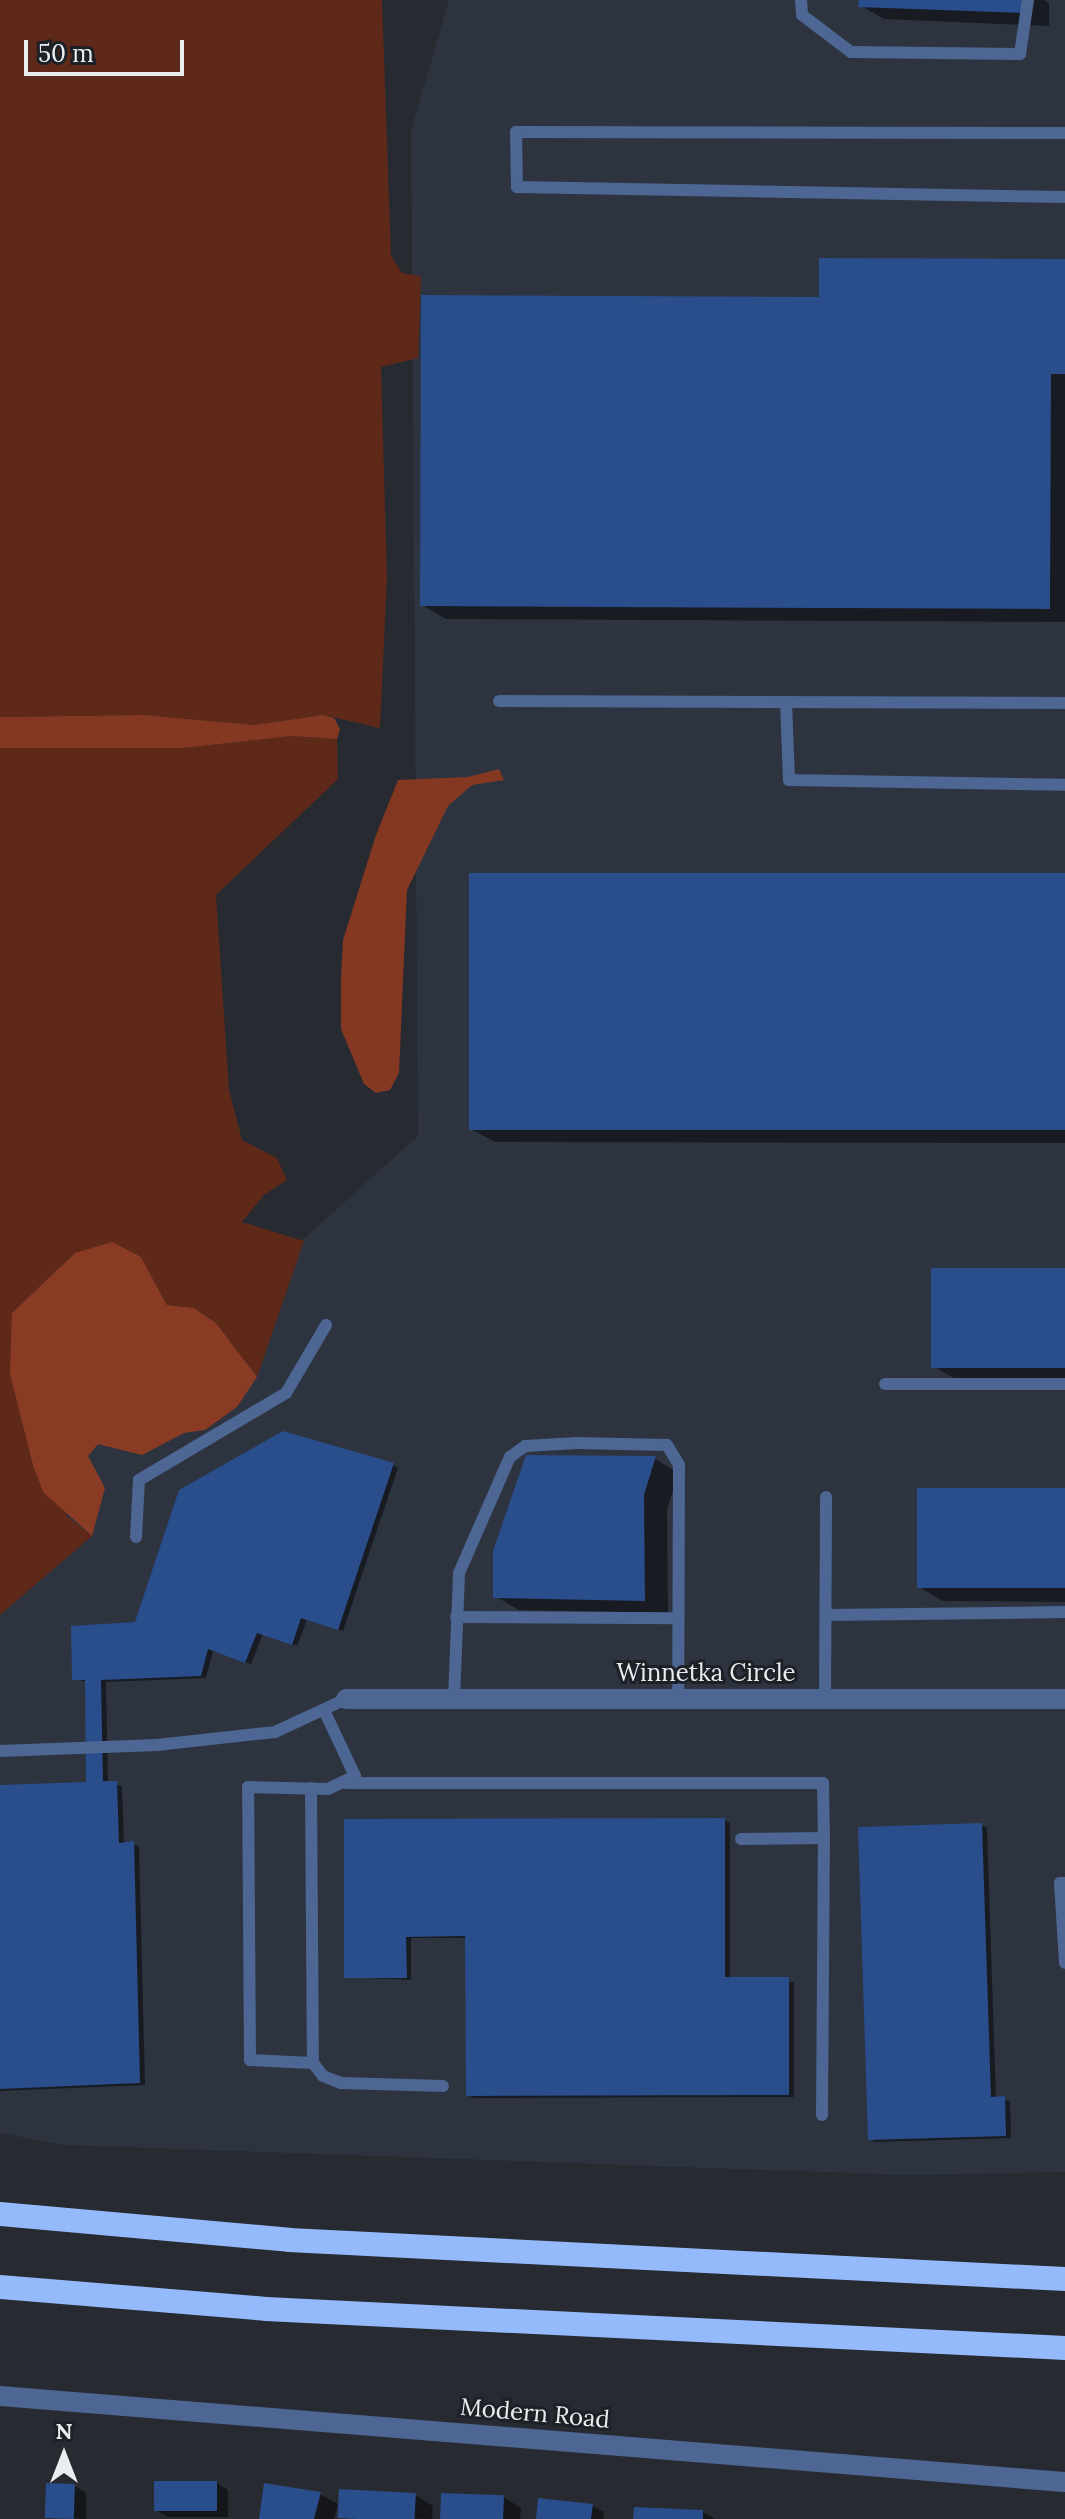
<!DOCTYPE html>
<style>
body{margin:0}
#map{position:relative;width:1065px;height:2519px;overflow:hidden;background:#272a30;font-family:Lora,serif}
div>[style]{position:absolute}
.built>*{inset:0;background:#2d343f}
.green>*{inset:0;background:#5e2919}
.forest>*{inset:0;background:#893b24}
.water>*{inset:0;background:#853821}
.shadow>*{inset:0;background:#0007}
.building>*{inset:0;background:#2a4d8c;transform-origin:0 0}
.service>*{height:12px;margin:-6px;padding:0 6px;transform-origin:6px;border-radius:6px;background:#4d6693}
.minor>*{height:20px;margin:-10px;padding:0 10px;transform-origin:10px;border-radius:10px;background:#4d6693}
.tertiary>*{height:20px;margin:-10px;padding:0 10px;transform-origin:10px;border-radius:10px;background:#4d6693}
.motorway>*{height:24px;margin:-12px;padding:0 12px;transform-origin:12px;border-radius:12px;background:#94bafc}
span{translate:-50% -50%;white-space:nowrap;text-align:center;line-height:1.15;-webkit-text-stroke:6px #1d2026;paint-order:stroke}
.street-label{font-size:24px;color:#eaedf0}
.north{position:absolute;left:24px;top:2415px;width:80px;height:80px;-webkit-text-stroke:6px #1d2026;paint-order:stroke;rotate:0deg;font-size:22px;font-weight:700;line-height:32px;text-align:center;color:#eaedf0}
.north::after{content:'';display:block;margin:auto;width:28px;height:36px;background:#eaedf0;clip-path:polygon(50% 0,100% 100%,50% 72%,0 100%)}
.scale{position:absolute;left:24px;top:40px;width:160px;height:36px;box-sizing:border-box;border:4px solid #eaedf0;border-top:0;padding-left:10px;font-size:24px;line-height:28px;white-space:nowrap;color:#eaedf0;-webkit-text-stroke:6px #1d2026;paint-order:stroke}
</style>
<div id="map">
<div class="built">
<div style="clip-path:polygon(449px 0,1065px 0,1065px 2172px,907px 2175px,64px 2145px,0 2133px,0 1512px,418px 1136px,411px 131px)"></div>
</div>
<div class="green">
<div style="clip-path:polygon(0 0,382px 0,391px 256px,402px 273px,421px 276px,418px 358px,381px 367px,387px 578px,380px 728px,323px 715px,254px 725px,144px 715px,0 717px)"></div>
<div style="clip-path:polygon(292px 736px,337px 739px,338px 779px,216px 895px,229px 1090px,242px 1140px,277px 1158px,287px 1180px,264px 1195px,242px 1222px,304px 1241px,257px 1377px,216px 1323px,194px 1308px,167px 1305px,141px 1257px,75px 1253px,12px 1313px,67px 1516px,92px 1536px,0 1615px,0 748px,183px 748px)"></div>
</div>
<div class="forest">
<div style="clip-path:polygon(112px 1242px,141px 1257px,167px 1305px,194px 1308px,216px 1323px,257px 1377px,237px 1407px,205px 1430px,184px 1433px,142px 1455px,98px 1444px,88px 1456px,105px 1488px,92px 1536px,43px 1492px,33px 1465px,10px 1374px,12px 1313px,75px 1253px)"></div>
</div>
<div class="water">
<div style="clip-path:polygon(144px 715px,254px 725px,323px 715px,334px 718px,340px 729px,337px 739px,292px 736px,183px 748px,0 748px,0 717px)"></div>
<div style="clip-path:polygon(499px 769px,504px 780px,472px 785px,448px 806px,407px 890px,399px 1073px,390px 1090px,376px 1093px,364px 1084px,341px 1029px,341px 979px,343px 940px,376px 835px,398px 780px,468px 777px)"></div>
</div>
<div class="shadow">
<div style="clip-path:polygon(861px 0,1044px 0,1049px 3px,1049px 26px,884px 19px,860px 5px)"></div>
<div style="clip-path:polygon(1065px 261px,1065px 622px,446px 619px,422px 605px,821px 299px)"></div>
<div style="clip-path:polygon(1065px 876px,1065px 1143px,495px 1142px,471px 1129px)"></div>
<div style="clip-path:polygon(1065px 1270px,1065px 1380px,957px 1380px,933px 1366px)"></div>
<div style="clip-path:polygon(651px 1456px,679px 1474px,667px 1509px,668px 1613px,519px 1610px,495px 1596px)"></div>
<div style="clip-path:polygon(393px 1465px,398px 1468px,343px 1631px,307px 1619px,297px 1646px,263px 1634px,251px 1664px,213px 1651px,206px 1678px,106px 1682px,108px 1783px,122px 1786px,124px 1844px,139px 1846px,145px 2085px,0 2091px,0 1787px,88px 1784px,87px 1682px,74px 1679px,137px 1624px)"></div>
<div style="clip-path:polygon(1065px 1491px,1065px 1602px,943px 1601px,919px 1587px)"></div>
<div style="clip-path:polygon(724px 1820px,730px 1823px,730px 1979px,794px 1982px,794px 2097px,473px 2098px,468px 2095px,467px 1938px,411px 1938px,411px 1980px,346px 1977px,346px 1821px)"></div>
<div style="clip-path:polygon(982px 1825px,987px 1828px,996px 2099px,1010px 2101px,1011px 2138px,875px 2142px,870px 2139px)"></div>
<div style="clip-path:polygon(217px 2483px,228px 2490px,228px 2517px,167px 2517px,156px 2510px)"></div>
<div style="clip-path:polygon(75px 2486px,86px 2493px,86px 2519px,48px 2517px)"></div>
<div style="clip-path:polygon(320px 2494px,338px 2504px,334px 2519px,261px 2519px)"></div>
<div style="clip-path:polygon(415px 2495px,433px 2506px,432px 2519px,340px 2517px)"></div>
<div style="clip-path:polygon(503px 2497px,521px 2508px,520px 2519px,442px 2519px)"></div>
<div style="clip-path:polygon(592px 2506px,604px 2512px,603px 2519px,538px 2519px)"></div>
<div style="clip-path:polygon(702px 2512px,715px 2519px,635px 2519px)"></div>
</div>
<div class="building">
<div style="clip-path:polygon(859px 0,1026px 0,1025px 13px,858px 7px)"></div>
<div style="clip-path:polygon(819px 258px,1065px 259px,1065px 374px,1051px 374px,1050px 609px,420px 606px,421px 295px,819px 297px)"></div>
<div style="left:469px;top:873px;width:596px;height:257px"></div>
<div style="left:931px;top:1268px;width:134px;height:100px"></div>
<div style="clip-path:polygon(283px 1431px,394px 1463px,338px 1630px,301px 1618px,292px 1645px,257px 1633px,245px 1663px,208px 1649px,201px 1676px,101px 1680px,103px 1781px,117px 1781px,119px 1843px,134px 1841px,140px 2083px,0 2089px,0 1785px,86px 1782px,85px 1680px,72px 1680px,71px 1626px,135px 1622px,179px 1490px)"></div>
<div style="clip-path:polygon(526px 1455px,656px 1456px,644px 1495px,645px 1601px,493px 1598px,493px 1551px)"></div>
<div style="left:917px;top:1488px;width:148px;height:100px"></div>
<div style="clip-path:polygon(725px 1818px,725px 1977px,789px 1977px,789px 2095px,466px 2096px,465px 1936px,406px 1937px,407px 1978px,344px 1978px,344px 1819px)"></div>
<div style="clip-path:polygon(982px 1823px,991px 2097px,1005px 2096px,1006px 2136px,868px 2140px,858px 1827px)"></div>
<div style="left:154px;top:2481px;width:63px;height:30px"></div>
<div style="left:46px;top:2483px;width:29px;height:35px;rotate:2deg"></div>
<div style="clip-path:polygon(264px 2483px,321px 2492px,314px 2519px,259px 2519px)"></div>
<div style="left:339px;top:2489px;width:77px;height:29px;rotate:3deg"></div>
<div style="left:441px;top:2493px;width:63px;height:26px;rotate:2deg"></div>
<div style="clip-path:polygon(538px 2498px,593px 2504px,591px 2519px,536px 2519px)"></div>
<div style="clip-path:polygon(634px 2507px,703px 2510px,703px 2519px,633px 2519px)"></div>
</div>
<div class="service">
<div style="left:801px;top:0;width:15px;rotate:86deg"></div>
<div style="left:802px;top:15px;width:61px;rotate:37.1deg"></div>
<div style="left:851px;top:52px;width:169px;rotate:0.7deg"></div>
<div style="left:1020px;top:54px;width:55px;rotate:-81.6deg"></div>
<div style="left:1065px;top:133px;width:549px;rotate:-179.9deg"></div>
<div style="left:516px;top:132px;width:55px;rotate:89deg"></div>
<div style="left:517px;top:187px;width:548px;rotate:1.05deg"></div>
<div style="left:499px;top:701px;width:566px;rotate:0.2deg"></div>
<div style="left:786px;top:702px;width:78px;rotate:87.8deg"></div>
<div style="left:789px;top:780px;width:276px;rotate:1deg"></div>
<div style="left:885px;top:1384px;width:180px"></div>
<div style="left:136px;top:1537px;width:57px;rotate:-87deg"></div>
<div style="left:139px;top:1480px;width:171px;rotate:-30.6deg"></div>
<div style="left:286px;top:1393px;width:79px;rotate:-59.5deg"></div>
<div style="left:826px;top:1615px;width:239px;rotate:-0.7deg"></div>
<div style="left:456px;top:1617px;width:222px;rotate:0.3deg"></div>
<div style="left:454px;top:1699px;width:126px;rotate:-87.7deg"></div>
<div style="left:459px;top:1573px;width:127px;rotate:-66.3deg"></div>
<div style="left:510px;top:1457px;width:19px;rotate:-36deg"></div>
<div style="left:525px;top:1446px;width:52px;rotate:-3.3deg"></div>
<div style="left:577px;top:1443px;width:90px;rotate:1.3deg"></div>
<div style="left:667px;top:1445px;width:23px;rotate:59deg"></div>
<div style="left:679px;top:1465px;width:234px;rotate:90.2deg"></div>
<div style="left:825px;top:1699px;width:202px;rotate:-89.7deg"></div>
<div style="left:0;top:1751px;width:157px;rotate:-2.2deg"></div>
<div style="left:157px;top:1745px;width:119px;rotate:-6.3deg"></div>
<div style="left:275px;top:1732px;width:78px;rotate:-24.9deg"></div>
<div style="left:345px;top:1783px;width:478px"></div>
<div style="left:823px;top:1783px;width:55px;rotate:89deg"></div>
<div style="left:824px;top:1838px;width:83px;rotate:179.3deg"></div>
<div style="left:311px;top:1788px;width:275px;rotate:89.6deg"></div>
<div style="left:313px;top:2063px;width:63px;rotate:-177.3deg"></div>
<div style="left:250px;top:2060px;width:273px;rotate:-90.4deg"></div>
<div style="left:248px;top:1787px;width:80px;rotate:1.4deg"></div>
<div style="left:328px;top:1789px;width:30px;rotate:-26deg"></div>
<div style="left:355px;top:1776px;width:73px;rotate:-115.2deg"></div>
<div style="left:1065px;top:1883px;width:5px;rotate:180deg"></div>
<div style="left:1060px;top:1883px;width:80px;rotate:86.4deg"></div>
<div style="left:313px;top:2063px;width:16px;rotate:52deg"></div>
<div style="left:323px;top:2076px;width:19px;rotate:21deg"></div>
<div style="left:341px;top:2083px;width:102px;rotate:1.7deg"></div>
<div style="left:822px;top:2115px;width:277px;rotate:-89.6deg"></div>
</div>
<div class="minor">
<div style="left:346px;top:1699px;width:719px"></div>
</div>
<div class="tertiary">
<div style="left:0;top:2396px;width:1068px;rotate:4.62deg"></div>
</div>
<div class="motorway">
<div style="left:0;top:2214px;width:290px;rotate:5.1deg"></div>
<div style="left:289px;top:2240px;width:777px;rotate:2.88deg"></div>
<div style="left:0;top:2287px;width:267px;rotate:4.7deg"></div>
<div style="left:266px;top:2309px;width:800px;rotate:2.79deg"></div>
</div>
<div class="street-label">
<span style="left:706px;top:1673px">Winnetka Circle</span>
<span style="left:535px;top:2413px;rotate:5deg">Modern Road</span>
</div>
<div class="north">N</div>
<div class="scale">50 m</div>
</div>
